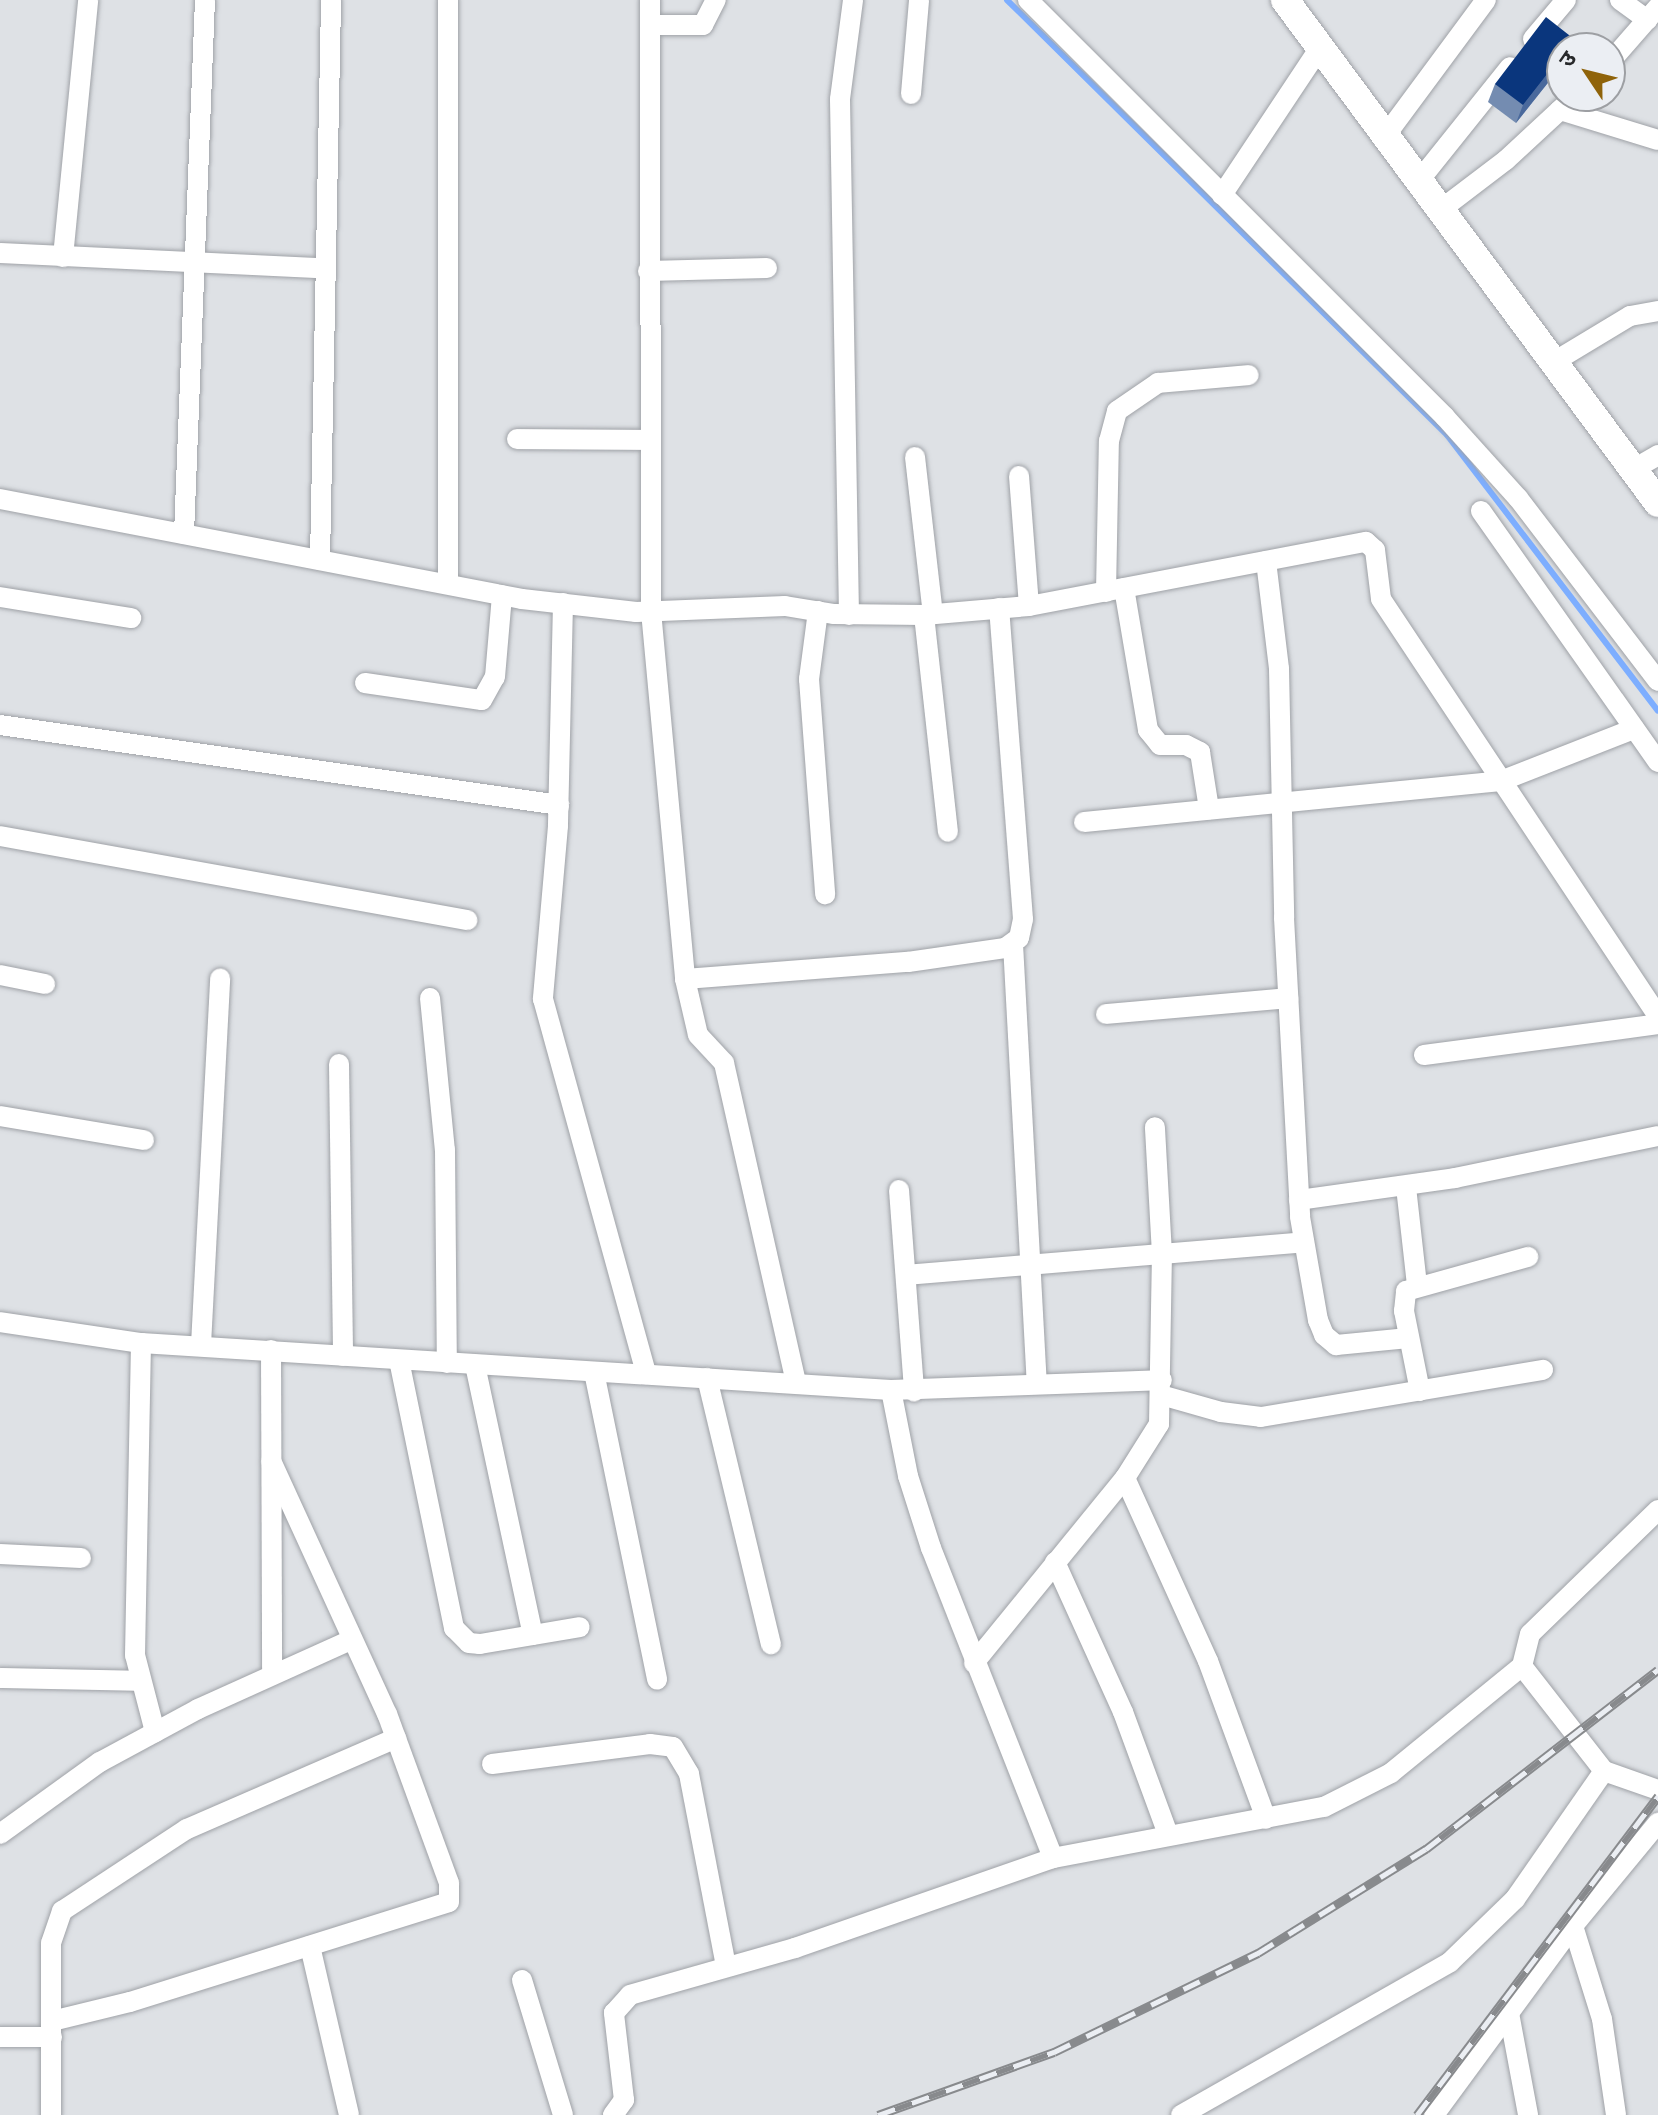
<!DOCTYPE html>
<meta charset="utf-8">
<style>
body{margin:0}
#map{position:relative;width:1658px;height:2115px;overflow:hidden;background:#dee1e5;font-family:"Varela Round","Noto Sans Devanagari",sans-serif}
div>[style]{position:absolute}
.stream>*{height:6px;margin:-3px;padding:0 3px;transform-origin:3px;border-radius:3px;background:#7daeff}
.roads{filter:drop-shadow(0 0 2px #9fa2a7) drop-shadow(0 0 2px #9fa2a7)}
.street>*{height:20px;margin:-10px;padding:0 10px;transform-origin:10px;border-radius:10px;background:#fff}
.secondary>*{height:28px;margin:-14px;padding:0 14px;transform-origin:14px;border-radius:14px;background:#fff}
.rail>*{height:9px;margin-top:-4.5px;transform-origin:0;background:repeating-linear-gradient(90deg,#ebeef3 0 18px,#888a8d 0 36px);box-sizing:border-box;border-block:2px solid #888a8d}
.wall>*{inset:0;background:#748cb1}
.shaded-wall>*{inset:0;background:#4a699c}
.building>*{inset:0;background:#0a367d}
span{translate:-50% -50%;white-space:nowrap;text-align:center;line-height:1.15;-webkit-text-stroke:8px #ebeef3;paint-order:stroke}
.north{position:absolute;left:1546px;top:32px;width:80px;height:80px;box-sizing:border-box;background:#ebeef3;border:2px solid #9d9fa3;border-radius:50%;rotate:305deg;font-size:22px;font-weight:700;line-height:32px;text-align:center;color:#28292b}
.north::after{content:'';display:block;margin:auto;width:28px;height:36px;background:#8f630a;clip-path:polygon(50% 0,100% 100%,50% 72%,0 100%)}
</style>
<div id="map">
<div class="stream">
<div style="left:1007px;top:0;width:619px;rotate:44.67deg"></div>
<div style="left:1447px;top:435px;width:347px;rotate:52.6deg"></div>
</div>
<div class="roads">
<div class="street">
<div style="left:650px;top:0;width:611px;rotate:89.91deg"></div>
<div style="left:651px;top:611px;width:370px;rotate:84.7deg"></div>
<div style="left:685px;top:979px;width:57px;rotate:76.9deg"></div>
<div style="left:698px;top:1035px;width:38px;rotate:47deg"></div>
<div style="left:724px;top:1063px;width:328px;rotate:77.3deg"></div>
<div style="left:1028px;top:0;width:590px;rotate:45deg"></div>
<div style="left:1445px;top:417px;width:109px;rotate:48deg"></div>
<div style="left:1518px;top:498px;width:230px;rotate:52.6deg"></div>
<div style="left:1620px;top:0;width:34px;rotate:36deg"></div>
<div style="left:650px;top:25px;width:53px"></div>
<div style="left:703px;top:25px;width:28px;rotate:-63deg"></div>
<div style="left:1533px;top:39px;width:51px;rotate:-49.8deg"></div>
<div style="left:1610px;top:62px;width:73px;rotate:-48.9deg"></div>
<div style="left:911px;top:94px;width:94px;rotate:-85.1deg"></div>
<div style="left:1560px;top:110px;width:102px;rotate:17deg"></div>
<div style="left:1383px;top:139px;width:173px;rotate:-53.5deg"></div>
<div style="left:1418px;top:182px;width:147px;rotate:-51.3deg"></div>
<div style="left:1222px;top:195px;width:179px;rotate:-56.4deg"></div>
<div style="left:1439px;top:211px;width:84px;rotate:-37.3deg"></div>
<div style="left:1506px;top:160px;width:94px;rotate:-42.8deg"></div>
<div style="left:0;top:253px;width:322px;rotate:2.7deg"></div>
<div style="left:63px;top:257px;width:258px;rotate:-84.4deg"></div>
<div style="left:648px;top:271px;width:119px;rotate:-1.4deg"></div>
<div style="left:1552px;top:363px;width:91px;rotate:-31.1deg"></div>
<div style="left:1630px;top:316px;width:28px;rotate:-10deg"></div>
<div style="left:517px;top:439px;width:131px;rotate:0.4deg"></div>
<div style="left:915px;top:457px;width:158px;rotate:83.5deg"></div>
<div style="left:1634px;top:469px;width:28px;rotate:-30deg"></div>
<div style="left:1019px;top:476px;width:130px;rotate:85.6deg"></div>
<div style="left:0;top:499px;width:531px;rotate:10.84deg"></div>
<div style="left:522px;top:599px;width:115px;rotate:6.5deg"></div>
<div style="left:636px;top:612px;width:149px;rotate:-2.3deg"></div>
<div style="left:785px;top:606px;width:50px;rotate:9.3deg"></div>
<div style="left:834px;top:614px;width:90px;rotate:0.6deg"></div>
<div style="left:924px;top:615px;width:105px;rotate:-4.9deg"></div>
<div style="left:1029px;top:606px;width:343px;rotate:-10.8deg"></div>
<div style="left:1366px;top:542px;width:12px;rotate:42deg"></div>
<div style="left:1375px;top:550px;width:49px;rotate:83deg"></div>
<div style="left:1381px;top:599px;width:501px;rotate:56.41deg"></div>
<div style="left:1481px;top:511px;width:307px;rotate:54.8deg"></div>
<div style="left:184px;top:534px;width:534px;rotate:-87.75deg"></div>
<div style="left:320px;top:560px;width:560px;rotate:-88.87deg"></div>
<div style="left:1266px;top:561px;width:109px;rotate:83.1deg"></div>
<div style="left:1279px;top:669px;width:249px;rotate:88.8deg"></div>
<div style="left:1284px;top:918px;width:299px;rotate:86.9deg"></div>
<div style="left:1300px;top:1217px;width:105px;rotate:80.1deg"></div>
<div style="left:1318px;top:1320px;width:16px;rotate:68deg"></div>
<div style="left:1324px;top:1335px;width:16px;rotate:40deg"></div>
<div style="left:1336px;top:1345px;width:73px;rotate:-5.5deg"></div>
<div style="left:448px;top:584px;width:584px;rotate:-90deg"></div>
<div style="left:1124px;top:588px;width:144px;rotate:80.4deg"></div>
<div style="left:1148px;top:730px;width:19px;rotate:51deg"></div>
<div style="left:1160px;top:745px;width:26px"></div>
<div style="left:1186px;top:745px;width:16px;rotate:27deg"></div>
<div style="left:1200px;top:752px;width:58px;rotate:81deg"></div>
<div style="left:1106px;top:592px;width:151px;rotate:-88.9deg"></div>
<div style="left:1109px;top:441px;width:31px;rotate:-75deg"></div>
<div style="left:1117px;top:411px;width:50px;rotate:-34.3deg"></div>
<div style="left:1158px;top:383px;width:91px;rotate:-5deg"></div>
<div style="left:0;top:597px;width:133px;rotate:9.1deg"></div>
<div style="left:563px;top:603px;width:223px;rotate:91.3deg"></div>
<div style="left:558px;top:826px;width:174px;rotate:95deg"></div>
<div style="left:543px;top:999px;width:389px;rotate:74.6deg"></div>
<div style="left:818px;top:611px;width:69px;rotate:97.5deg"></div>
<div style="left:809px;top:679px;width:216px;rotate:85.7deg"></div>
<div style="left:849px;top:615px;width:516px;rotate:-91deg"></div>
<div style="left:840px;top:99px;width:100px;rotate:-82.5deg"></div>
<div style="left:924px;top:615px;width:218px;rotate:83.7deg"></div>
<div style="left:365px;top:683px;width:118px;rotate:8.3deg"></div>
<div style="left:482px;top:700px;width:26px;rotate:-61deg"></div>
<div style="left:495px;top:677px;width:82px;rotate:-85.1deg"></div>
<div style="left:0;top:725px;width:565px;rotate:8.14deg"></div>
<div style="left:1084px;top:822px;width:419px;rotate:-5.6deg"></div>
<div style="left:1501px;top:781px;width:143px;rotate:-21.4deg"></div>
<div style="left:0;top:836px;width:475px;rotate:10.2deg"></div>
<div style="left:1013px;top:944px;width:440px;rotate:86.9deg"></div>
<div style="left:0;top:975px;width:46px;rotate:11.3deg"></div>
<div style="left:685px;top:979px;width:224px;rotate:-4.4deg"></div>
<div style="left:908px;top:962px;width:98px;rotate:-8.2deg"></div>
<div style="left:1005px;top:948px;width:17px;rotate:-36deg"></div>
<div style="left:1019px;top:938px;width:19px;rotate:-78deg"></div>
<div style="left:1023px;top:919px;width:312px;rotate:-94.4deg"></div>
<div style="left:430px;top:998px;width:153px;rotate:84.4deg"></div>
<div style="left:445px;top:1150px;width:213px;rotate:89.5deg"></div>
<div style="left:1106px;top:1014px;width:183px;rotate:-5deg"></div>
<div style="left:1424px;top:1055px;width:236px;rotate:-7.5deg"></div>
<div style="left:339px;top:1064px;width:292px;rotate:89.2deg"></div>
<div style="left:0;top:1116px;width:146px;rotate:9.5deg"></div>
<div style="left:1406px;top:1187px;width:99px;rotate:83.6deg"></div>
<div style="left:899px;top:1190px;width:202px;rotate:85.7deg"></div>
<div style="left:1299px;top:1200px;width:158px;rotate:-8deg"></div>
<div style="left:1455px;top:1178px;width:207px;rotate:-11.7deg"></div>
<div style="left:906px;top:1275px;width:399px;rotate:-4.7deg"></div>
<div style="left:0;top:1322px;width:143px;rotate:8.5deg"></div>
<div style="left:141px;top:1343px;width:751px;rotate:3.59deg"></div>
<div style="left:891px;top:1390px;width:271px;rotate:-2.1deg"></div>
<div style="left:141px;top:1343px;width:312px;rotate:91.1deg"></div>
<div style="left:135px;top:1655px;width:80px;rotate:75.4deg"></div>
<div style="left:201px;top:1345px;width:367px;rotate:-87deg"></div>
<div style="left:271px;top:1350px;width:324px;rotate:89.8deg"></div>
<div style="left:399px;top:1360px;width:274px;rotate:78.4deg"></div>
<div style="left:454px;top:1628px;width:21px;rotate:45deg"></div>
<div style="left:469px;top:1643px;width:11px;rotate:5deg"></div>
<div style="left:480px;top:1644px;width:101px;rotate:-9.6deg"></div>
<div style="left:475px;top:1365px;width:276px;rotate:77.9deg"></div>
<div style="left:594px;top:1372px;width:314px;rotate:78.4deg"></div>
<div style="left:707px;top:1378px;width:274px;rotate:76.5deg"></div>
<div style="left:891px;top:1390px;width:88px;rotate:78.8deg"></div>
<div style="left:908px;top:1476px;width:76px;rotate:72.3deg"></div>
<div style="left:931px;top:1548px;width:333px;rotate:68.5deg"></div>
<div style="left:1420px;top:1391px;width:82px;rotate:-101.3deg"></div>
<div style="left:1404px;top:1311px;width:20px;rotate:-84deg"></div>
<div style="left:1406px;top:1291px;width:127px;rotate:-15.6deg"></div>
<div style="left:1161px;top:1395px;width:62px;rotate:15.8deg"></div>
<div style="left:1221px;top:1412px;width:40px;rotate:7.1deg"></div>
<div style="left:1261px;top:1417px;width:286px;rotate:-9.5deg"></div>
<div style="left:1125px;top:1478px;width:201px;rotate:65.6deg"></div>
<div style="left:1208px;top:1661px;width:168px;rotate:69.8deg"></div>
<div style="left:1658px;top:1510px;width:178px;rotate:135.9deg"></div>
<div style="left:1530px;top:1634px;width:33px;rotate:104deg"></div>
<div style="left:1522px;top:1666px;width:133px;rotate:52deg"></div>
<div style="left:1604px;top:1771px;width:57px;rotate:19.4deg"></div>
<div style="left:0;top:1554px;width:81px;rotate:2.8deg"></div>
<div style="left:1055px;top:1562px;width:165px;rotate:65.6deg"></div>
<div style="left:1123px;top:1712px;width:130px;rotate:69.8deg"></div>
<div style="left:974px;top:1663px;width:239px;rotate:-50.8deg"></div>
<div style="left:1125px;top:1478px;width:64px;rotate:-57.8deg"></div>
<div style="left:1159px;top:1424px;width:170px;rotate:-89deg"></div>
<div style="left:1162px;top:1254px;width:127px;rotate:-93.2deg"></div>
<div style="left:0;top:1678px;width:138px;rotate:1.2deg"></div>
<div style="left:492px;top:1764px;width:159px;rotate:-7.2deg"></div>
<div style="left:650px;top:1744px;width:23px;rotate:7deg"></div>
<div style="left:673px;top:1747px;width:31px;rotate:59deg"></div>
<div style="left:689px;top:1774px;width:196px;rotate:79.1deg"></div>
<div style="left:0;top:1834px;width:123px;rotate:-35.8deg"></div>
<div style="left:100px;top:1762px;width:111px;rotate:-28.4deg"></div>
<div style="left:198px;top:1709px;width:168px;rotate:-24.3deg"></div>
<div style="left:1573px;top:1926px;width:97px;rotate:72.7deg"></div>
<div style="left:1602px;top:2019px;width:97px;rotate:81.7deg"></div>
<div style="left:310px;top:1946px;width:173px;rotate:77deg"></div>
<div style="left:522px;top:1980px;width:141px;rotate:73.1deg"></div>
<div style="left:1509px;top:2013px;width:104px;rotate:79.4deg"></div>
<div style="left:52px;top:2021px;width:80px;rotate:-13.7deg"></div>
<div style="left:130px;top:2002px;width:334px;rotate:-17.4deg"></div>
<div style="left:449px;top:1902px;width:19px;rotate:-90deg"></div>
<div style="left:449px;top:1883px;width:180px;rotate:-110.1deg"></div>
<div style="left:387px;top:1714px;width:278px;rotate:-114.6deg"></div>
<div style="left:0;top:2037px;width:52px"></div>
<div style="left:51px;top:2115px;width:172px;rotate:-90deg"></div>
<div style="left:51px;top:1943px;width:34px;rotate:-71deg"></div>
<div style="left:62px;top:1911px;width:149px;rotate:-33.3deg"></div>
<div style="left:187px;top:1829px;width:228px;rotate:-23.5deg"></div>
<div style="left:613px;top:2115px;width:19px;rotate:-54deg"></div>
<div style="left:624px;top:2100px;width:88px;rotate:-96.6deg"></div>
<div style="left:614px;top:2013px;width:24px;rotate:-48deg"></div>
<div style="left:630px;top:1995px;width:172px;rotate:-15.9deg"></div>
<div style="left:795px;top:1948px;width:273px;rotate:-19.2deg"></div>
<div style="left:1053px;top:1858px;width:276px;rotate:-10.7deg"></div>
<div style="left:1324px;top:1807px;width:75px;rotate:-26.9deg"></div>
<div style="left:1391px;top:1773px;width:169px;rotate:-39.2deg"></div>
<div style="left:1181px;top:2115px;width:309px;rotate:-29.6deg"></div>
<div style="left:1450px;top:1962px;width:91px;rotate:-44.1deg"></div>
<div style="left:1515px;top:1899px;width:156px;rotate:-55.2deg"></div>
<div style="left:1434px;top:2115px;width:235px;rotate:-53.7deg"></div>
<div style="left:1573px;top:1926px;width:134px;rotate:-50.5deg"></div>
</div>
<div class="secondary">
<div style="left:1285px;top:0;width:626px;rotate:53.44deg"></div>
</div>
</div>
<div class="rail">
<div style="left:878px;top:2115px;width:187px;rotate:-19.7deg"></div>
<div style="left:1054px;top:2052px;width:227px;rotate:-25.9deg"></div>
<div style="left:1258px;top:1953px;width:198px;rotate:-31.8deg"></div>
<div style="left:1426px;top:1849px;width:293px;rotate:-37.7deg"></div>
<div style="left:1417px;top:2115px;width:400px;rotate:-52.9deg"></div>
</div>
<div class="wall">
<div style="clip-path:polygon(1562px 48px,1562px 65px,1516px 123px,1488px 102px,1495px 84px)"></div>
</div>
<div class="shaded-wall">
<div style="clip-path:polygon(1562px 55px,1562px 65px,1516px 123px,1523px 105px)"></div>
</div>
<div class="building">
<div style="clip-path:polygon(1546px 17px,1574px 39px,1567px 48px,1562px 48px,1562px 55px,1523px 105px,1495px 84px)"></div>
</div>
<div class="north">उ</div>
</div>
